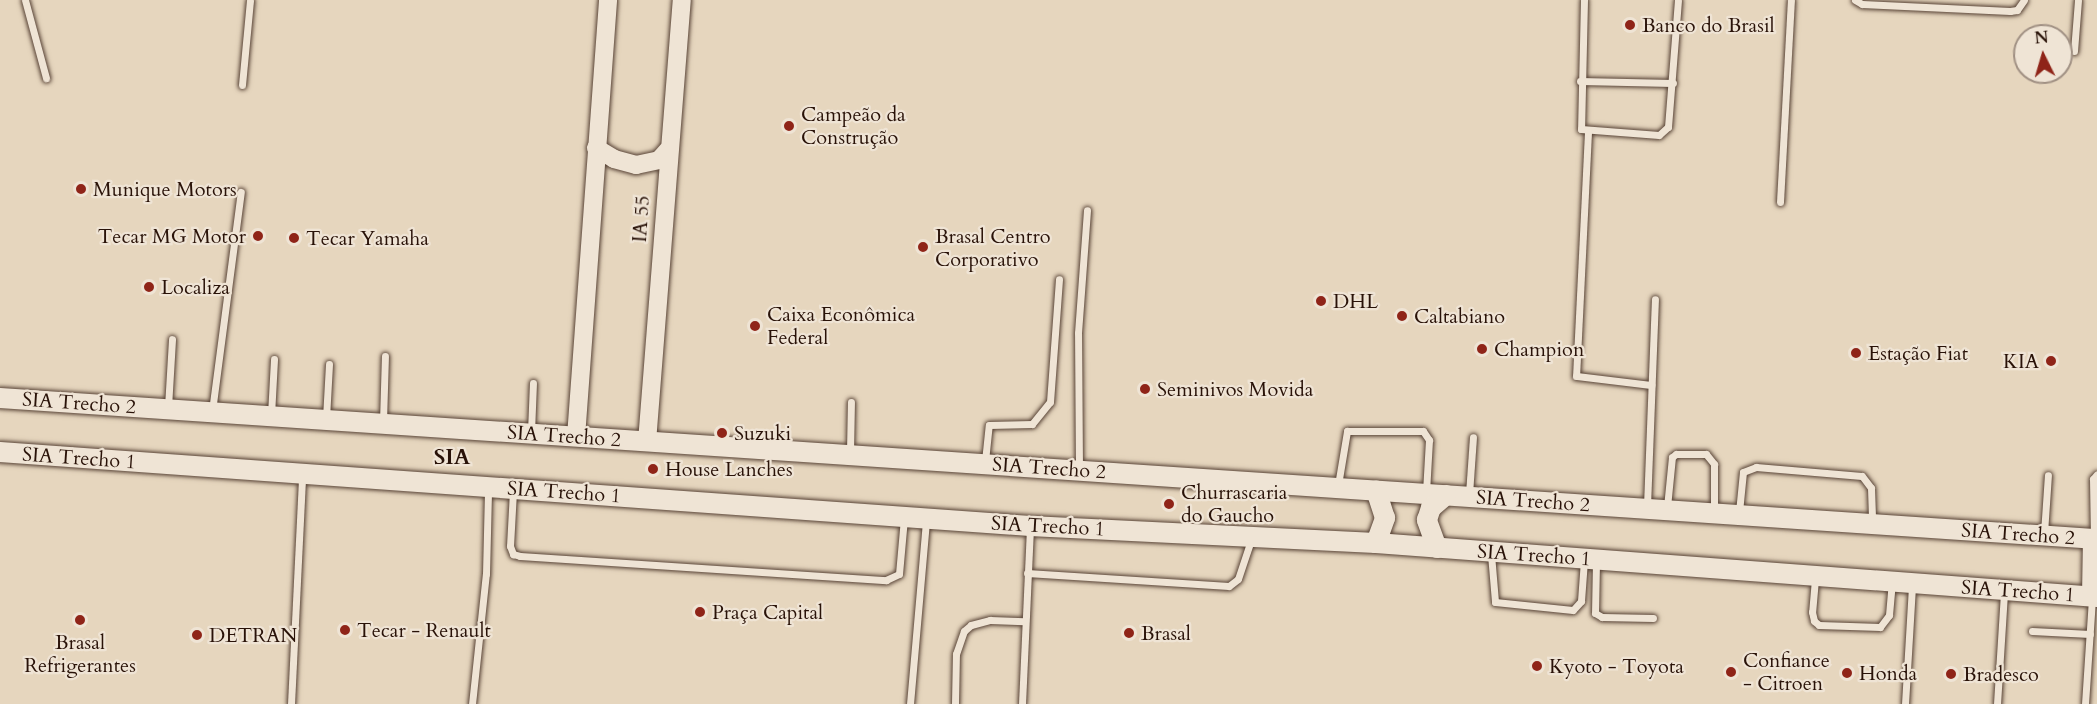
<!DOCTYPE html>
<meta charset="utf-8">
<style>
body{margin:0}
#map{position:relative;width:2097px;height:704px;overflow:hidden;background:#e6d6be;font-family:Cardo,serif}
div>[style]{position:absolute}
.roads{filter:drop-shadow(0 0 2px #584336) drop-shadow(0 0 2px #584336)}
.service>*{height:7px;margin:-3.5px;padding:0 3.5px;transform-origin:3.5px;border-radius:3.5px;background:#efe4d5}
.tertiary>*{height:18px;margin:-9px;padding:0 9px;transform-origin:9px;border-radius:9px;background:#efe4d5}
.secondary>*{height:20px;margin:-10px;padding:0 10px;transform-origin:10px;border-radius:10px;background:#efe4d5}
.dots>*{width:16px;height:16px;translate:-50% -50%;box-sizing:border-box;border:3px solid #efe4d5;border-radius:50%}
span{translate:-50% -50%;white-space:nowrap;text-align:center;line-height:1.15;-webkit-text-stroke:4.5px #efe4d5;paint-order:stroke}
.poi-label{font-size:20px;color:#291208}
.left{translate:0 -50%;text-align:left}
.right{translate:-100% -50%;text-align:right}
.street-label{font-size:20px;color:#291208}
.quarter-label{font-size:22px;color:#291208;font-weight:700}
.north{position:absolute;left:2013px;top:24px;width:60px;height:60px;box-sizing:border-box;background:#efe4d5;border:2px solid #a09083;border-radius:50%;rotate:355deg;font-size:16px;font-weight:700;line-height:24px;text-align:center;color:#291208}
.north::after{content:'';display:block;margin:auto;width:21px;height:27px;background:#8f2418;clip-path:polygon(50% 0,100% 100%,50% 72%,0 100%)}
</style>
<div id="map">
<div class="roads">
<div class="service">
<div style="left:25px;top:0;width:81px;rotate:74.9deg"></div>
<div style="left:1584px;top:0;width:129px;rotate:91.3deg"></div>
<div style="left:1581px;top:129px;width:78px;rotate:4.4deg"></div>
<div style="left:1659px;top:135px;width:12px;rotate:-42deg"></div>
<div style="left:1668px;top:127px;width:127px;rotate:-85.5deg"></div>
<div style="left:1855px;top:0;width:8px;rotate:30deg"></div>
<div style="left:1862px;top:4px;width:148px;rotate:2.7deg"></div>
<div style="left:2010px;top:11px;width:7px;rotate:-8deg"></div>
<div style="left:2017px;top:10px;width:12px;rotate:-55deg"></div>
<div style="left:2074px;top:51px;width:51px;rotate:-85.5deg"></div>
<div style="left:1580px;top:81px;width:93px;rotate:1.2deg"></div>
<div style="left:242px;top:85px;width:85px;rotate:-84.6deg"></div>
<div style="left:1588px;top:132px;width:244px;rotate:92.8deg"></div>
<div style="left:1576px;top:376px;width:76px;rotate:6.8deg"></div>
<div style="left:1780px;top:202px;width:202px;rotate:-86.9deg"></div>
<div style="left:168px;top:407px;width:68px;rotate:-86.6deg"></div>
<div style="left:212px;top:411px;width:221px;rotate:-82.5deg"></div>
<div style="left:271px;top:415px;width:56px;rotate:-86.9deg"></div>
<div style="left:326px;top:418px;width:54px;rotate:-86.8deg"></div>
<div style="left:383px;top:422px;width:66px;rotate:-88.3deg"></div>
<div style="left:531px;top:432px;width:49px;rotate:-87.7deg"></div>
<div style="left:850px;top:452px;width:50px;rotate:-88.9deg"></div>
<div style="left:985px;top:461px;width:36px;rotate:-84deg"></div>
<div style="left:989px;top:425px;width:43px;rotate:-1.3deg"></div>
<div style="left:1032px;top:424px;width:28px;rotate:-51deg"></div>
<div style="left:1050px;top:402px;width:123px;rotate:-85.8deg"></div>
<div style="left:1079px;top:470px;width:137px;rotate:-90.4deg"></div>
<div style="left:1078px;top:333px;width:123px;rotate:-85.8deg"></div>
<div style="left:1338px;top:485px;width:55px;rotate:-80.5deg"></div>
<div style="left:1347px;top:431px;width:76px"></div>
<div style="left:1423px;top:431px;width:11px;rotate:56deg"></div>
<div style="left:1429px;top:440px;width:52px;rotate:93.3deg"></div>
<div style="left:513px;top:491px;width:55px;rotate:93.1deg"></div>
<div style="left:510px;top:546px;width:9px;rotate:69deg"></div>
<div style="left:513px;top:554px;width:7px;rotate:16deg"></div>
<div style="left:520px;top:556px;width:367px;rotate:3.8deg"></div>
<div style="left:886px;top:580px;width:14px;rotate:-25deg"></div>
<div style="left:899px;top:574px;width:56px;rotate:-84.9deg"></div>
<div style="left:1469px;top:494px;width:57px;rotate:-86deg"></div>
<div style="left:1647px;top:506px;width:207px;rotate:-87.8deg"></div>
<div style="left:1667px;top:507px;width:50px;rotate:-84.3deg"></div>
<div style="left:1672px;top:457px;width:5px;rotate:-37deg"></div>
<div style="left:1676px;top:454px;width:30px"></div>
<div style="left:1706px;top:454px;width:13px;rotate:51deg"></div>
<div style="left:1714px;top:464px;width:48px;rotate:90deg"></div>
<div style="left:1739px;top:512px;width:40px;rotate:-84.3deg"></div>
<div style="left:1743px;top:472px;width:14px;rotate:-21deg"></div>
<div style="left:1756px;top:467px;width:106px;rotate:4.9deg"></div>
<div style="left:1862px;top:476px;width:15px;rotate:53deg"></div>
<div style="left:1871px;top:488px;width:33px;rotate:88deg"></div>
<div style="left:2044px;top:533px;width:58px;rotate:-86.1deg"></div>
<div style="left:2094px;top:536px;width:57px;rotate:-91deg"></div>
<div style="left:2093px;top:479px;width:6px;rotate:-51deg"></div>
<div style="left:1491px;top:554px;width:48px;rotate:85.2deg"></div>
<div style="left:1495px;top:602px;width:78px;rotate:5.9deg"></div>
<div style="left:1573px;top:610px;width:12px;rotate:-48deg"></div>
<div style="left:1581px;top:601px;width:41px;rotate:-85.8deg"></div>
<div style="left:1596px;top:562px;width:51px;rotate:91.1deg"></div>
<div style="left:1595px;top:613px;width:8px;rotate:30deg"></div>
<div style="left:1602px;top:617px;width:51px;rotate:1.1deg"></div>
<div style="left:1027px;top:573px;width:202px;rotate:3.7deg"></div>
<div style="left:1229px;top:586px;width:11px;rotate:-38deg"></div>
<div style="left:1238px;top:579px;width:41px;rotate:-71.6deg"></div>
<div style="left:1815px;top:579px;width:33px;rotate:95deg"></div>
<div style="left:1812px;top:612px;width:9px;rotate:77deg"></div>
<div style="left:1814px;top:621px;width:6px;rotate:39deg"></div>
<div style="left:1819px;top:625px;width:61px;rotate:1.9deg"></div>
<div style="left:1880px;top:627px;width:15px;rotate:-53deg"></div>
<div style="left:1889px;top:615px;width:32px;rotate:-85deg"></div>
<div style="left:2032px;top:631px;width:58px;rotate:3deg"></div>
<div style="left:291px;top:704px;width:227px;rotate:-87.2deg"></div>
<div style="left:472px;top:704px;width:131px;rotate:-83.9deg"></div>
<div style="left:486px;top:574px;width:84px;rotate:-88.6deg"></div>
<div style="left:910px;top:704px;width:184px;rotate:-85deg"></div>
<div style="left:955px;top:704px;width:50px;rotate:-88.9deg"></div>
<div style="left:956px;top:654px;width:24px;rotate:-71deg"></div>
<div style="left:964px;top:631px;width:9px;rotate:-41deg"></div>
<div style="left:971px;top:625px;width:20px;rotate:-15deg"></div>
<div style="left:990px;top:620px;width:34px;rotate:2deg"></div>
<div style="left:1022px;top:704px;width:176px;rotate:-87.4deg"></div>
<div style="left:1905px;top:704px;width:118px;rotate:-86.6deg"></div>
<div style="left:1997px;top:704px;width:111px;rotate:-86.4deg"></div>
<div style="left:2085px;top:704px;width:105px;rotate:-86.2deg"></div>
</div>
<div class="tertiary">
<div style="left:596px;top:148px;width:21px;rotate:31deg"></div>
<div style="left:614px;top:159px;width:23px;rotate:15deg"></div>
<div style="left:636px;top:165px;width:24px;rotate:-12deg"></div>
<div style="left:659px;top:160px;width:13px;rotate:-48deg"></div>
<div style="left:576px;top:437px;width:438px;rotate:-85.8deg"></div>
<div style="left:647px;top:442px;width:443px;rotate:-85.5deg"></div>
</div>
<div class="secondary">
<div style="left:0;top:398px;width:2102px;rotate:3.85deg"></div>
<div style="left:0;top:452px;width:1033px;rotate:4.11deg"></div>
<div style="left:1030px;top:526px;width:346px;rotate:2.8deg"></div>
<div style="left:1376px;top:543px;width:723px;rotate:4.28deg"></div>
<div style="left:1376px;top:543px;width:27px;rotate:-70deg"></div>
<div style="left:1385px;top:518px;width:29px;rotate:-108deg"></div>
<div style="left:1437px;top:548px;width:30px;rotate:-110deg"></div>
<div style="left:1427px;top:520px;width:13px;rotate:-72deg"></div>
<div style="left:1431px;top:508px;width:20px;rotate:-41deg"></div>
<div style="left:2092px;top:596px;width:57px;rotate:-89deg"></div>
</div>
</div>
<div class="dots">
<div style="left:1630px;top:25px;background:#8f2418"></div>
<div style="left:789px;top:126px;background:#8f2418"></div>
<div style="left:81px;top:189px;background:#8f2418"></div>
<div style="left:258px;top:236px;background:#8f2418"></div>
<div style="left:294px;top:238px;background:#8f2418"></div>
<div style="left:923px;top:247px;background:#8f2418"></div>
<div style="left:149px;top:287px;background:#8f2418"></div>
<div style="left:1321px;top:301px;background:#8f2418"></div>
<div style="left:1402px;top:316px;background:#8f2418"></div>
<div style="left:755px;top:326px;background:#8f2418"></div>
<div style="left:1482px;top:349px;background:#8f2418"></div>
<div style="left:1856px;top:353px;background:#8f2418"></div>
<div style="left:2051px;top:361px;background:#8f2418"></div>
<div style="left:1145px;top:389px;background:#8f2418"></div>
<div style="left:722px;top:433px;background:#8f2418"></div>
<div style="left:653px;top:469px;background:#8f2418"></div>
<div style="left:1169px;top:504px;background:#8f2418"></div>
<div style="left:700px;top:612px;background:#8f2418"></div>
<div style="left:80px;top:620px;background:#8f2418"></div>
<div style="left:345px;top:630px;background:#8f2418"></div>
<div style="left:1129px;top:633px;background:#8f2418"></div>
<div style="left:197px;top:635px;background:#8f2418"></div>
<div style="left:1537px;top:666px;background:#8f2418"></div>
<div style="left:1731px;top:672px;background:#8f2418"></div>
<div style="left:1847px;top:673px;background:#8f2418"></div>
<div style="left:1951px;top:674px;background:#8f2418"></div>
</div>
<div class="poi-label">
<span class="left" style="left:1642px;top:25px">Banco do Brasil</span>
<span class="left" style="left:801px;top:126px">Campeão da<br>Construção</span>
<span class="left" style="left:93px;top:189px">Munique Motors</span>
<span class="right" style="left:246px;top:236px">Tecar MG Motor</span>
<span class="left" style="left:935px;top:248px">Brasal Centro<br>Corporativo</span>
<span class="left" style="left:306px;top:238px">Tecar Yamaha</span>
<span class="left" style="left:161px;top:287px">Localiza</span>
<span class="left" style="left:1333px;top:301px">DHL</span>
<span class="left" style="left:767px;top:326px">Caixa Econômica<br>Federal</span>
<span class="left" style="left:1414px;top:316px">Caltabiano</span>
<span class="left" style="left:1494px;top:349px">Champion</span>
<span class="left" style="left:1868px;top:353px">Estação Fiat</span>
<span class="right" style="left:2039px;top:361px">KIA</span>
<span class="left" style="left:1157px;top:389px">Seminivos Movida</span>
<span class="left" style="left:734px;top:433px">Suzuki</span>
<span class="left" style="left:665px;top:469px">House Lanches</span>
<span class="left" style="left:1181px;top:504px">Churrascaria<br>do Gaucho</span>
<span class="left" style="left:712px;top:612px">Praça Capital</span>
<span class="left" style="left:357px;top:630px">Tecar - Renault</span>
<span class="left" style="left:1141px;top:633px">Brasal</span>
<span class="left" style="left:209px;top:635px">DETRAN</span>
<span style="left:80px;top:654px">Brasal<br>Refrigerantes</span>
<span class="left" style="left:1743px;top:672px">Confiance<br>- Citroen</span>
<span class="left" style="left:1549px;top:666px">Kyoto - Toyota</span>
<span class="left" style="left:1859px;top:673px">Honda</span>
<span class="left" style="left:1963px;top:674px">Bradesco</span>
</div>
<div class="street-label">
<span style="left:641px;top:219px;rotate:-86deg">IA 55</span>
<span style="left:79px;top:403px;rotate:4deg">SIA Trecho 2</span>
<span style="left:564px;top:436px;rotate:4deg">SIA Trecho 2</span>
<span style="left:79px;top:458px;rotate:4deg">SIA Trecho 1</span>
<span style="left:1049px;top:468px;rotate:4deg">SIA Trecho 2</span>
<span style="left:564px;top:492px;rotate:4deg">SIA Trecho 1</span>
<span style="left:1533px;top:501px;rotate:4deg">SIA Trecho 2</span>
<span style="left:1048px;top:526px;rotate:3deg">SIA Trecho 1</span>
<span style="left:2018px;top:534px;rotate:4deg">SIA Trecho 2</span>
<span style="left:1534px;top:555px;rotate:4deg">SIA Trecho 1</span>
<span style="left:2018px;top:591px;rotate:4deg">SIA Trecho 1</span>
</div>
<div class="quarter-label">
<span style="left:452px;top:458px">SIA</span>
</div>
<div class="north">N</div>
</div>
